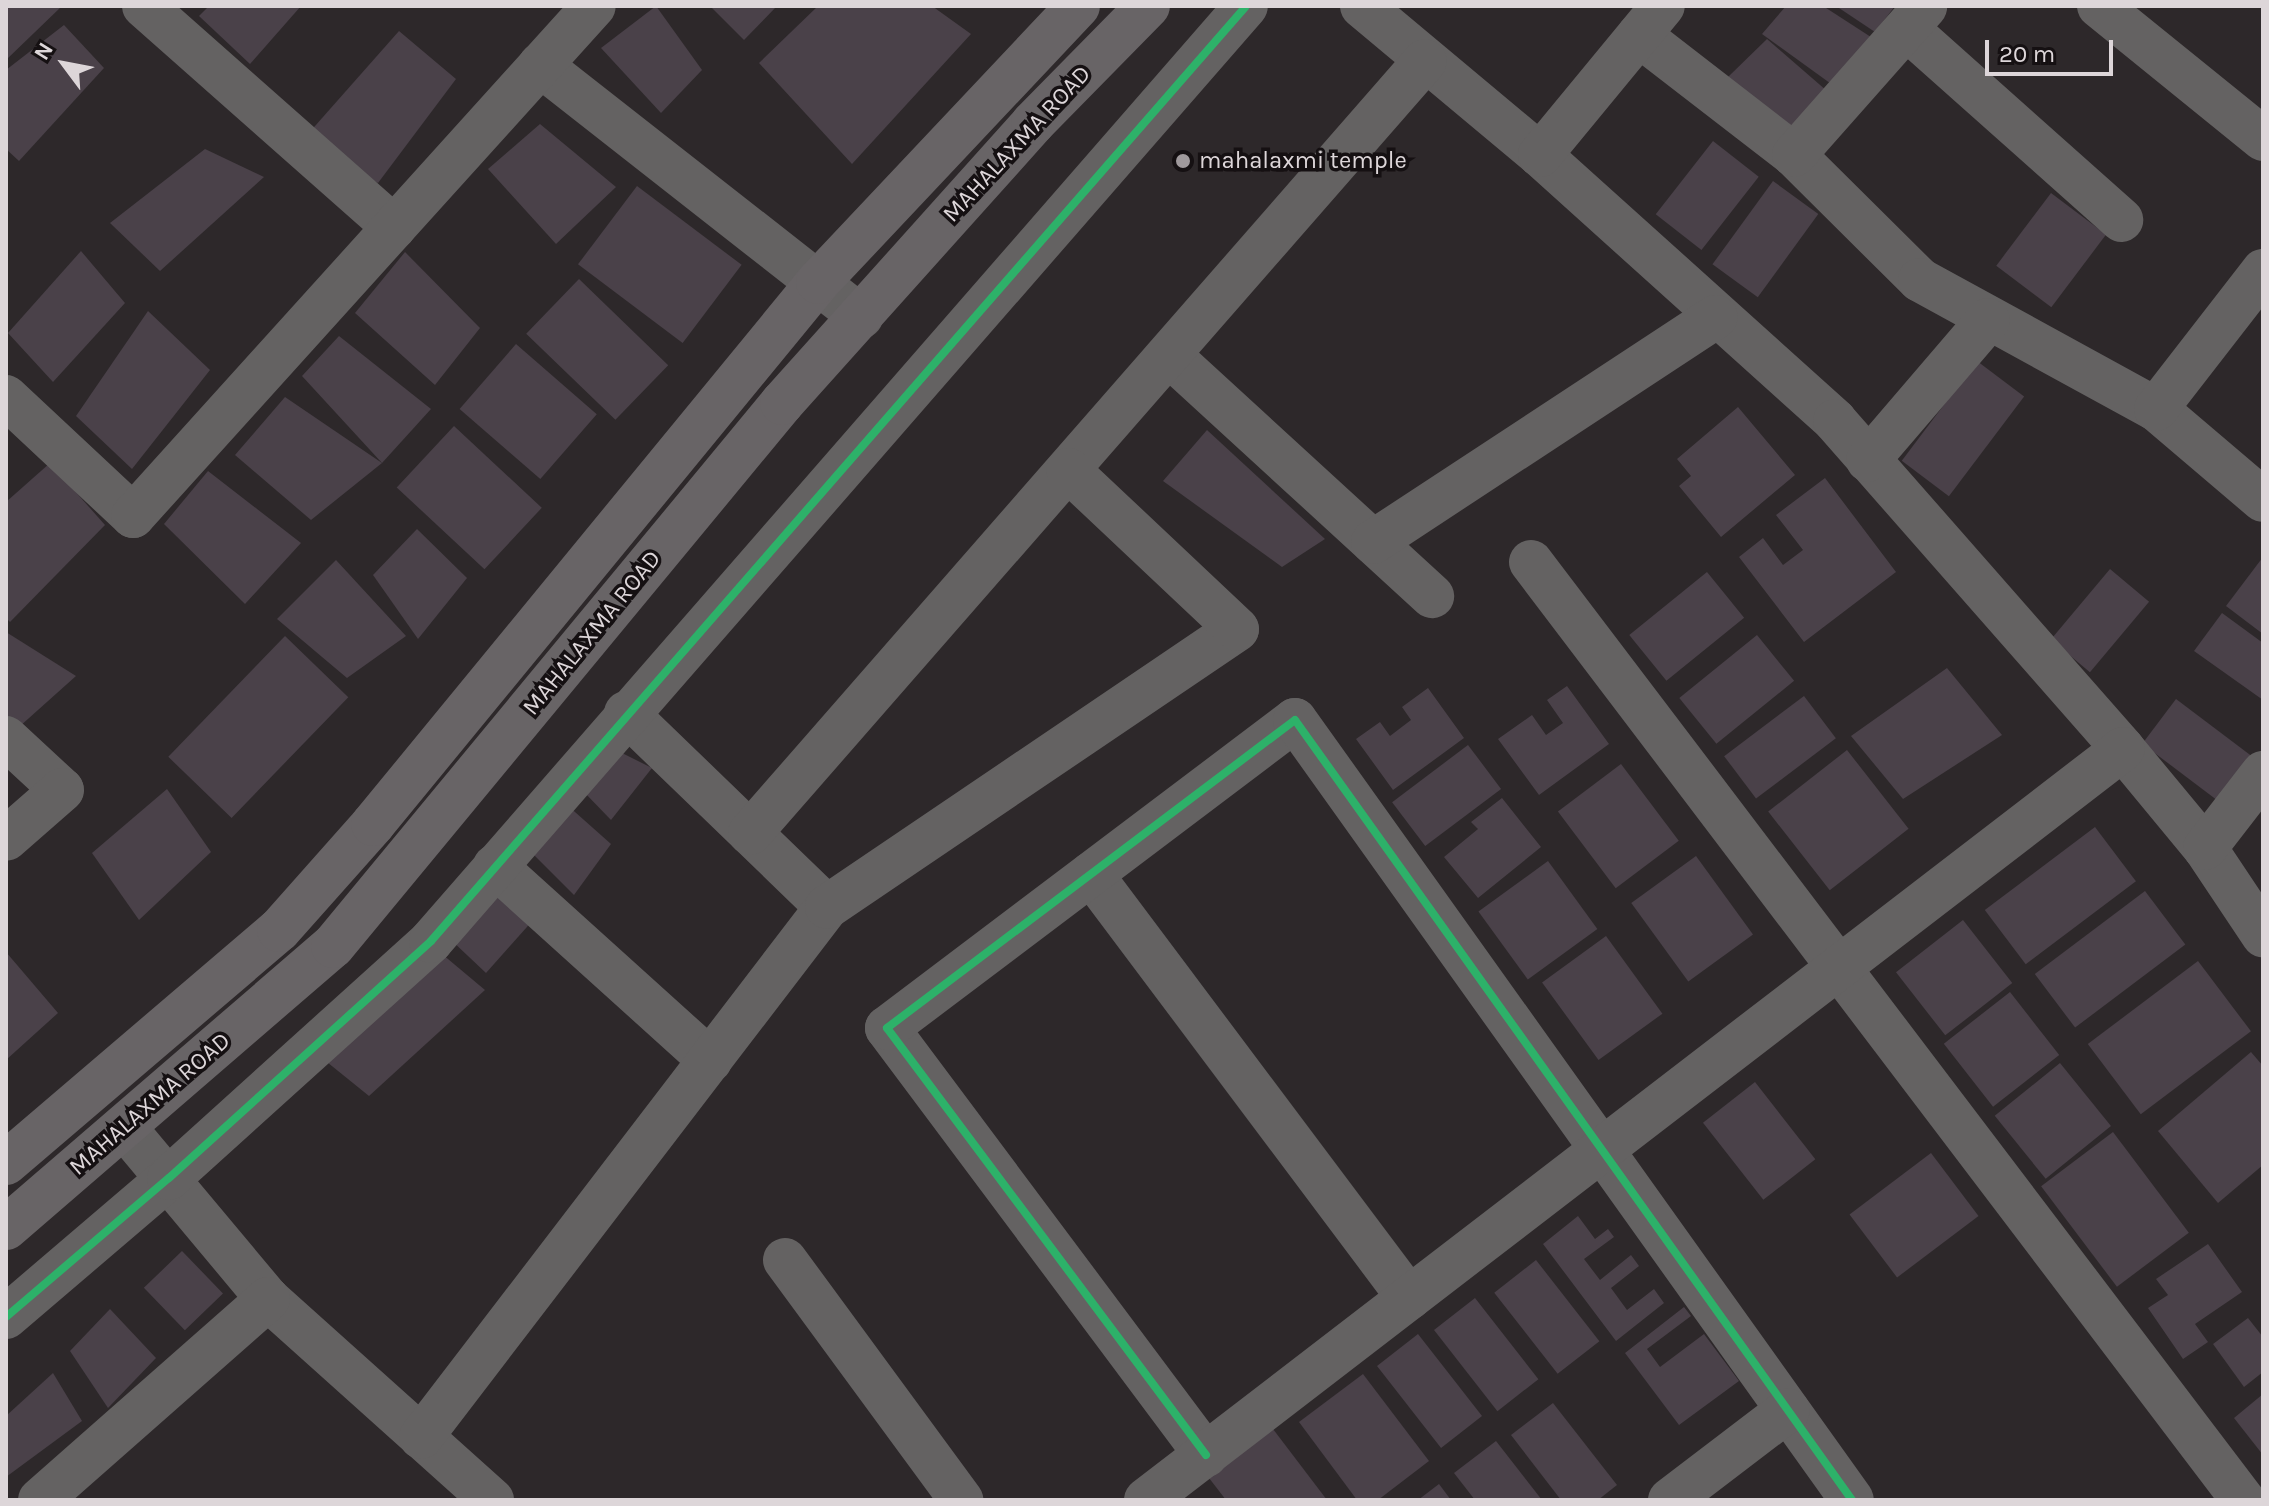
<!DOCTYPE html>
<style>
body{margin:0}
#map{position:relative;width:2269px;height:1506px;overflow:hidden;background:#2d282a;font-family:Karla,sans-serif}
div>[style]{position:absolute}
.building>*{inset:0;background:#4a4149;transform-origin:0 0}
.street>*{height:44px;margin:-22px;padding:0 22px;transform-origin:22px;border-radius:22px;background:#646262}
.secondary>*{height:44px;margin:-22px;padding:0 22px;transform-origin:22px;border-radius:22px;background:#686466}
.cycleway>*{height:8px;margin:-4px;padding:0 4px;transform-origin:4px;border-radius:4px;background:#2db169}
.dots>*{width:22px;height:22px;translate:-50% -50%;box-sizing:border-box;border:4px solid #151012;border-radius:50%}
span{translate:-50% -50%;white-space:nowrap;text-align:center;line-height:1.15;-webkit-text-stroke:7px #151012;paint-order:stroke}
.street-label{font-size:24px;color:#ddd6d9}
.poi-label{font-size:24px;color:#ddd6d9}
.left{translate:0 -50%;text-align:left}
.frame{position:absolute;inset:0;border:8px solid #ddd6d9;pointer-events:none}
.north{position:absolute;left:24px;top:24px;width:80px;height:80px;-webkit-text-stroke:6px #151012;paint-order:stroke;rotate:302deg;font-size:22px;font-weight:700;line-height:32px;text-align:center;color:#ddd6d9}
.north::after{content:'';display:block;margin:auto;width:28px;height:36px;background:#ddd6d9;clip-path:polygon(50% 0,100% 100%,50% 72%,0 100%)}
.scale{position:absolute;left:1985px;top:40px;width:128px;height:36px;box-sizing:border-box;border:4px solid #ddd6d9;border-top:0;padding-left:10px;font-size:24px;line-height:28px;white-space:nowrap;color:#ddd6d9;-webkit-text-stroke:6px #151012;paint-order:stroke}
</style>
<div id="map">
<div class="building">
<div style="clip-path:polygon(6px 6px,62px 6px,6px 60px)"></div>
<div style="clip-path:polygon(209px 6px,301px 6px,250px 64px,199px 16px)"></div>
<div style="clip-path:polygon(656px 6px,702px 70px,661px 113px,601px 48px)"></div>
<div style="clip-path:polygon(710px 6px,777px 6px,744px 40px)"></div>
<div style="clip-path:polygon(818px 6px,932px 6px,971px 34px,852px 164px,759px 63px)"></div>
<div style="clip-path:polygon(1786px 6px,1823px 6px,1874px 39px,1834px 86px,1762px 34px)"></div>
<div style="clip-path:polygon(1836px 6px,1895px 6px,1875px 32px)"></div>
<div style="clip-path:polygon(64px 25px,104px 68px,19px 161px,6px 149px,6px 70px)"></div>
<div style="clip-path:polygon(399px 31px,456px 79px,378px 183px,300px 143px)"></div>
<div style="clip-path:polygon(1767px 39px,1827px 91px,1789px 137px,1728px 77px)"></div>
<div style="clip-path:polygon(540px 124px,616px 187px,556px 244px,488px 169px)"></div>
<div style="left:1713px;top:141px;width:58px;height:93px;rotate:38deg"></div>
<div style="clip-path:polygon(205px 149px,264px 177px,160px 271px,110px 223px)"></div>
<div style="left:1773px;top:181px;width:56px;height:103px;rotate:36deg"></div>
<div style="left:637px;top:186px;width:131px;height:98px;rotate:37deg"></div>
<div style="left:2051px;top:193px;width:69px;height:91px;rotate:37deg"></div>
<div style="clip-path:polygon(81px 251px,125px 303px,53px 382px,8px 333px)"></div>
<div style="clip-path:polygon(405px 252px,480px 328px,435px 385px,355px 313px)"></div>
<div style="left:579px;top:279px;width:124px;height:76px;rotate:44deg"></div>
<div style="clip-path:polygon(148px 311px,210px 370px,132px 469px,76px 416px)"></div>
<div style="clip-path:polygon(339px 336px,431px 409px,382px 463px,302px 376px)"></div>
<div style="left:516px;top:344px;width:107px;height:86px;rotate:41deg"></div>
<div style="left:1977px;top:361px;width:59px;height:125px;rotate:37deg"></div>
<div style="clip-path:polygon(285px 397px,382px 463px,311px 520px,235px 455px)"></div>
<div style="clip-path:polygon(1738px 407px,1795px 475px,1721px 537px,1679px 486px,1691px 476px,1677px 459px)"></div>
<div style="left:454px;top:426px;width:120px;height:84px;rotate:43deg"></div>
<div style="clip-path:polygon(1207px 430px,1325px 539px,1282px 567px,1163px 481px)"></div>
<div style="clip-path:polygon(50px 463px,105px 525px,10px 622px,6px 618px,6px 502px)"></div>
<div style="clip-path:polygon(208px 471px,301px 543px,245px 604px,164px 524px)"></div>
<div style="clip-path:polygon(1825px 478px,1896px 572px,1804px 642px,1739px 557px,1763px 538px,1783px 565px,1803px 550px,1776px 515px)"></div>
<div style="clip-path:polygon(417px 529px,467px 578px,418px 639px,373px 575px)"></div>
<div style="clip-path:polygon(2263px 557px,2263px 634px,2226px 606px)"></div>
<div style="clip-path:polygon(336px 560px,406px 636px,347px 678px,277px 619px)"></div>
<div style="left:2110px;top:569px;width:51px;height:92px;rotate:40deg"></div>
<div style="left:1707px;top:572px;width:59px;height:100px;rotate:51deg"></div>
<div style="clip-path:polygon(2222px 613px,2263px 643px,2263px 700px,2194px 651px)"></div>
<div style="clip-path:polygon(6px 632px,76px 676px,19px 727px,6px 717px)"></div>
<div style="left:1757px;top:635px;width:59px;height:100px;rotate:51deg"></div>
<div style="left:285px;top:636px;width:88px;height:168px;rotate:44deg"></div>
<div style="clip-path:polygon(1947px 668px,2002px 735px,1903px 799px,1851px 736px)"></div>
<div style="clip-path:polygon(1567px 686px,1609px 744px,1539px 795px,1498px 739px,1532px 715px,1546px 735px,1563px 723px,1547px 700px)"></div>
<div style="clip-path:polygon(1428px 688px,1464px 738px,1393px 790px,1356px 739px,1380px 722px,1390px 736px,1411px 720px,1402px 707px)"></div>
<div style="left:1804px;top:696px;width:53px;height:100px;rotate:53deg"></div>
<div style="left:2176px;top:699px;width:95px;height:56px;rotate:37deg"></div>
<div style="left:1468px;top:745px;width:55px;height:95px;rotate:53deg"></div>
<div style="clip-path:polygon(614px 749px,652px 768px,611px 820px,583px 791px)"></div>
<div style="left:1847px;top:750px;width:100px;height:100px;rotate:52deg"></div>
<div style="left:1621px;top:764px;width:96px;height:79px;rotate:53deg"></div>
<div style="clip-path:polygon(167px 789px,211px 852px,139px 920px,92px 853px)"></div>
<div style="clip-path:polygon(1502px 798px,1541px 847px,1478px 898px,1444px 857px,1478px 829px,1471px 822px)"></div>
<div style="clip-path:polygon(566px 804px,611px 844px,574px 895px,532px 853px)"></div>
<div style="left:2095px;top:827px;width:68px;height:138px;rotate:53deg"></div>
<div style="left:1696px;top:856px;width:97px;height:80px;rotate:54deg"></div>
<div style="left:1548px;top:861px;width:84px;height:86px;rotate:54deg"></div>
<div style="clip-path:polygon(480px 883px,543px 909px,486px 973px,450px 939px)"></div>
<div style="left:2145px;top:891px;width:67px;height:138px;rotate:53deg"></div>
<div style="left:1963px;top:920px;width:80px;height:85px;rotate:52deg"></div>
<div style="left:1606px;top:936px;width:96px;height:79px;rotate:54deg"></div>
<div style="clip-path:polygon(6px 952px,58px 1013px,6px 1060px)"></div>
<div style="clip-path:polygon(442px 954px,485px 990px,369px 1096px,322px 1058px)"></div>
<div style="left:2198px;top:961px;width:88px;height:138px;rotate:53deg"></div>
<div style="left:2010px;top:992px;width:80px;height:84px;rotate:52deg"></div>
<div style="clip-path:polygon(2251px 1052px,2263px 1066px,2263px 1165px,2218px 1203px,2158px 1131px)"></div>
<div style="left:2060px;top:1063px;width:81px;height:84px;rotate:51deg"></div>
<div style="left:1755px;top:1082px;width:98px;height:66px;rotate:52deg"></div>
<div style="left:2113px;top:1132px;width:126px;height:90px;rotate:53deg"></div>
<div style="left:1931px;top:1153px;width:79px;height:102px;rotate:53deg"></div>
<div style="clip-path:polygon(1578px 1216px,1595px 1239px,1608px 1229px,1614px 1237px,1584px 1259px,1600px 1280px,1631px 1255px,1639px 1266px,1611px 1288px,1627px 1310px,1654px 1289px,1664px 1303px,1616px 1341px,1543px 1244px)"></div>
<div style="clip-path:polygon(2208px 1244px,2242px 1292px,2195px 1324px,2208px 1342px,2183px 1359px,2148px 1308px,2168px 1295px,2156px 1279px)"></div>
<div style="left:182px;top:1251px;width:59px;height:53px;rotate:46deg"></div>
<div style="left:1536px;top:1260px;width:103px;height:53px;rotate:52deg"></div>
<div style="left:1475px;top:1298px;width:103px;height:52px;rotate:52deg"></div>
<div style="clip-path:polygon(1684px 1307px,1691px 1316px,1647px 1349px,1660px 1367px,1704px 1334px,1739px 1381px,1679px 1425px,1625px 1353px)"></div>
<div style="clip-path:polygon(110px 1309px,156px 1358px,108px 1408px,70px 1351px)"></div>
<div style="clip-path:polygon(2248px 1318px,2263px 1337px,2263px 1372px,2244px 1387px,2213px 1344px)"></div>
<div style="left:1418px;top:1334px;width:104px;height:52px;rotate:52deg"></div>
<div style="clip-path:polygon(53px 1373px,82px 1421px,6px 1477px,6px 1416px)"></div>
<div style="clip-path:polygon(1363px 1374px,1429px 1461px,1378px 1500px,1357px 1500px,1299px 1422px)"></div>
<div style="clip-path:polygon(2263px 1394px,2263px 1455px,2234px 1418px)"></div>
<div style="clip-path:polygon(1553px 1403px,1617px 1485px,1598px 1500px,1561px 1500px,1511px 1435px)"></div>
<div style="clip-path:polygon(1273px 1429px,1327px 1500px,1226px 1500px,1209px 1478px)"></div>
<div style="clip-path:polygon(1496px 1441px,1542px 1500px,1475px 1500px,1454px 1473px)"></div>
<div style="clip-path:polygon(1439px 1484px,1451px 1500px,1418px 1500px)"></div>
</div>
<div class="street">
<div style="left:144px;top:6px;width:334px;rotate:41.5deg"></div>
<div style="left:1362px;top:6px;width:232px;rotate:39.9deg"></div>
<div style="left:1540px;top:155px;width:397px;rotate:42deg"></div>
<div style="left:1835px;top:421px;width:436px;rotate:48.7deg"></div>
<div style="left:2123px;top:749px;width:129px;rotate:50.4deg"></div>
<div style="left:2205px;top:848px;width:105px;rotate:56.3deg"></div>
<div style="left:2099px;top:6px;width:211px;rotate:39deg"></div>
<div style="left:1907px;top:29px;width:287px;rotate:41.7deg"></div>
<div style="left:1639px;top:35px;width:196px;rotate:37.7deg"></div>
<div style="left:1794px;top:155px;width:177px;rotate:44.8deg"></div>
<div style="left:1920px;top:280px;width:269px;rotate:28.7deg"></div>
<div style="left:2156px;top:409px;width:140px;rotate:40.4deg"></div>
<div style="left:540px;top:65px;width:408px;rotate:38.1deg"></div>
<div style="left:1540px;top:155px;width:193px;rotate:-50.5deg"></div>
<div style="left:1794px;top:155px;width:198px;rotate:-48.5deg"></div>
<div style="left:1169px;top:355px;width:357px;rotate:42.5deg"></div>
<div style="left:6px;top:397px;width:174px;rotate:43.1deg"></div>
<div style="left:133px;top:516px;width:687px;rotate:-47.89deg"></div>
<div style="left:2156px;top:409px;width:175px;rotate:-52.2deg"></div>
<div style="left:1868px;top:460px;width:184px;rotate:-49.4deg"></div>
<div style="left:1373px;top:542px;width:410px;rotate:-33.3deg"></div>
<div style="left:1531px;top:562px;width:1178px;rotate:52.8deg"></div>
<div style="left:626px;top:713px;width:279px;rotate:44deg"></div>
<div style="left:6px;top:738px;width:76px;rotate:42.9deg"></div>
<div style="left:62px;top:790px;width:74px;rotate:138.8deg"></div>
<div style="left:750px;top:833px;width:1025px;rotate:-48.84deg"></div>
<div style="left:2205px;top:848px;width:95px;rotate:-52.3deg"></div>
<div style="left:495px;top:866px;width:290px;rotate:42.1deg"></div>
<div style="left:1091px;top:874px;width:530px;rotate:53.13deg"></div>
<div style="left:124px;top:1127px;width:224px;rotate:50.1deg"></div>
<div style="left:268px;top:1299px;width:301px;rotate:41.9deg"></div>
<div style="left:785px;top:1260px;width:298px;rotate:53.7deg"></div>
<div style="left:6px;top:1317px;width:214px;rotate:-40.5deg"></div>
<div style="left:169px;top:1178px;width:353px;rotate:-42.1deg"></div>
<div style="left:431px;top:941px;width:1240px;rotate:-48.92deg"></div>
<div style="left:421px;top:1437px;width:668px;rotate:-52.55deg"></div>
<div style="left:827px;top:907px;width:495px;rotate:-34.1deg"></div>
<div style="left:1237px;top:629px;width:232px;rotate:-136.7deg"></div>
<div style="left:1206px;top:1455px;width:533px;rotate:-126.76deg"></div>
<div style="left:887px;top:1028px;width:511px;rotate:-37.05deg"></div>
<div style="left:1295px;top:720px;width:958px;rotate:54.47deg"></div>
<div style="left:40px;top:1500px;width:304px;rotate:-41.4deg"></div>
<div style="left:1146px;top:1500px;width:1232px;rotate:-37.55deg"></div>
<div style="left:1670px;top:1500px;width:148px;rotate:-37.3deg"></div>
</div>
<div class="secondary">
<div style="left:6px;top:1163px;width:359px;rotate:-40.5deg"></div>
<div style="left:279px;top:930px;width:142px;rotate:-48.4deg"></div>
<div style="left:373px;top:824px;width:701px;rotate:-50.61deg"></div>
<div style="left:818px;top:282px;width:379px;rotate:-46.7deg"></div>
<div style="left:6px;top:1228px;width:432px;rotate:-40.8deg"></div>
<div style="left:333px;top:946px;width:705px;rotate:-50.41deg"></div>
<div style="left:782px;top:403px;width:376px;rotate:-48.1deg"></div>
<div style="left:1033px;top:123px;width:164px;rotate:-45.5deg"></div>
</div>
<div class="cycleway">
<div style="left:6px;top:1317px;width:214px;rotate:-40.5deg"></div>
<div style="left:169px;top:1178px;width:353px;rotate:-42.1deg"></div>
<div style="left:431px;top:941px;width:1240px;rotate:-48.92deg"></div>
<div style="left:1206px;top:1455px;width:533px;rotate:-126.76deg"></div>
<div style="left:887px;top:1028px;width:511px;rotate:-37.05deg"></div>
<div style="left:1295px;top:720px;width:958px;rotate:54.47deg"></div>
</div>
<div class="dots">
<div style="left:1183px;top:161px;background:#9f999c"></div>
</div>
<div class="street-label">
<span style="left:1017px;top:144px;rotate:-47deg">MAHALAXMA ROAD</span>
<span style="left:592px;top:633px;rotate:-51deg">MAHALAXMA ROAD</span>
<span style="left:150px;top:1104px;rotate:-41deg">MAHALAXMA ROAD</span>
</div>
<div class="poi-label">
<span class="left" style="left:1199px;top:161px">mahalaxmi temple</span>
</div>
<div class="frame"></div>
<div class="north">N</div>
<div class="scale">20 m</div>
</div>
